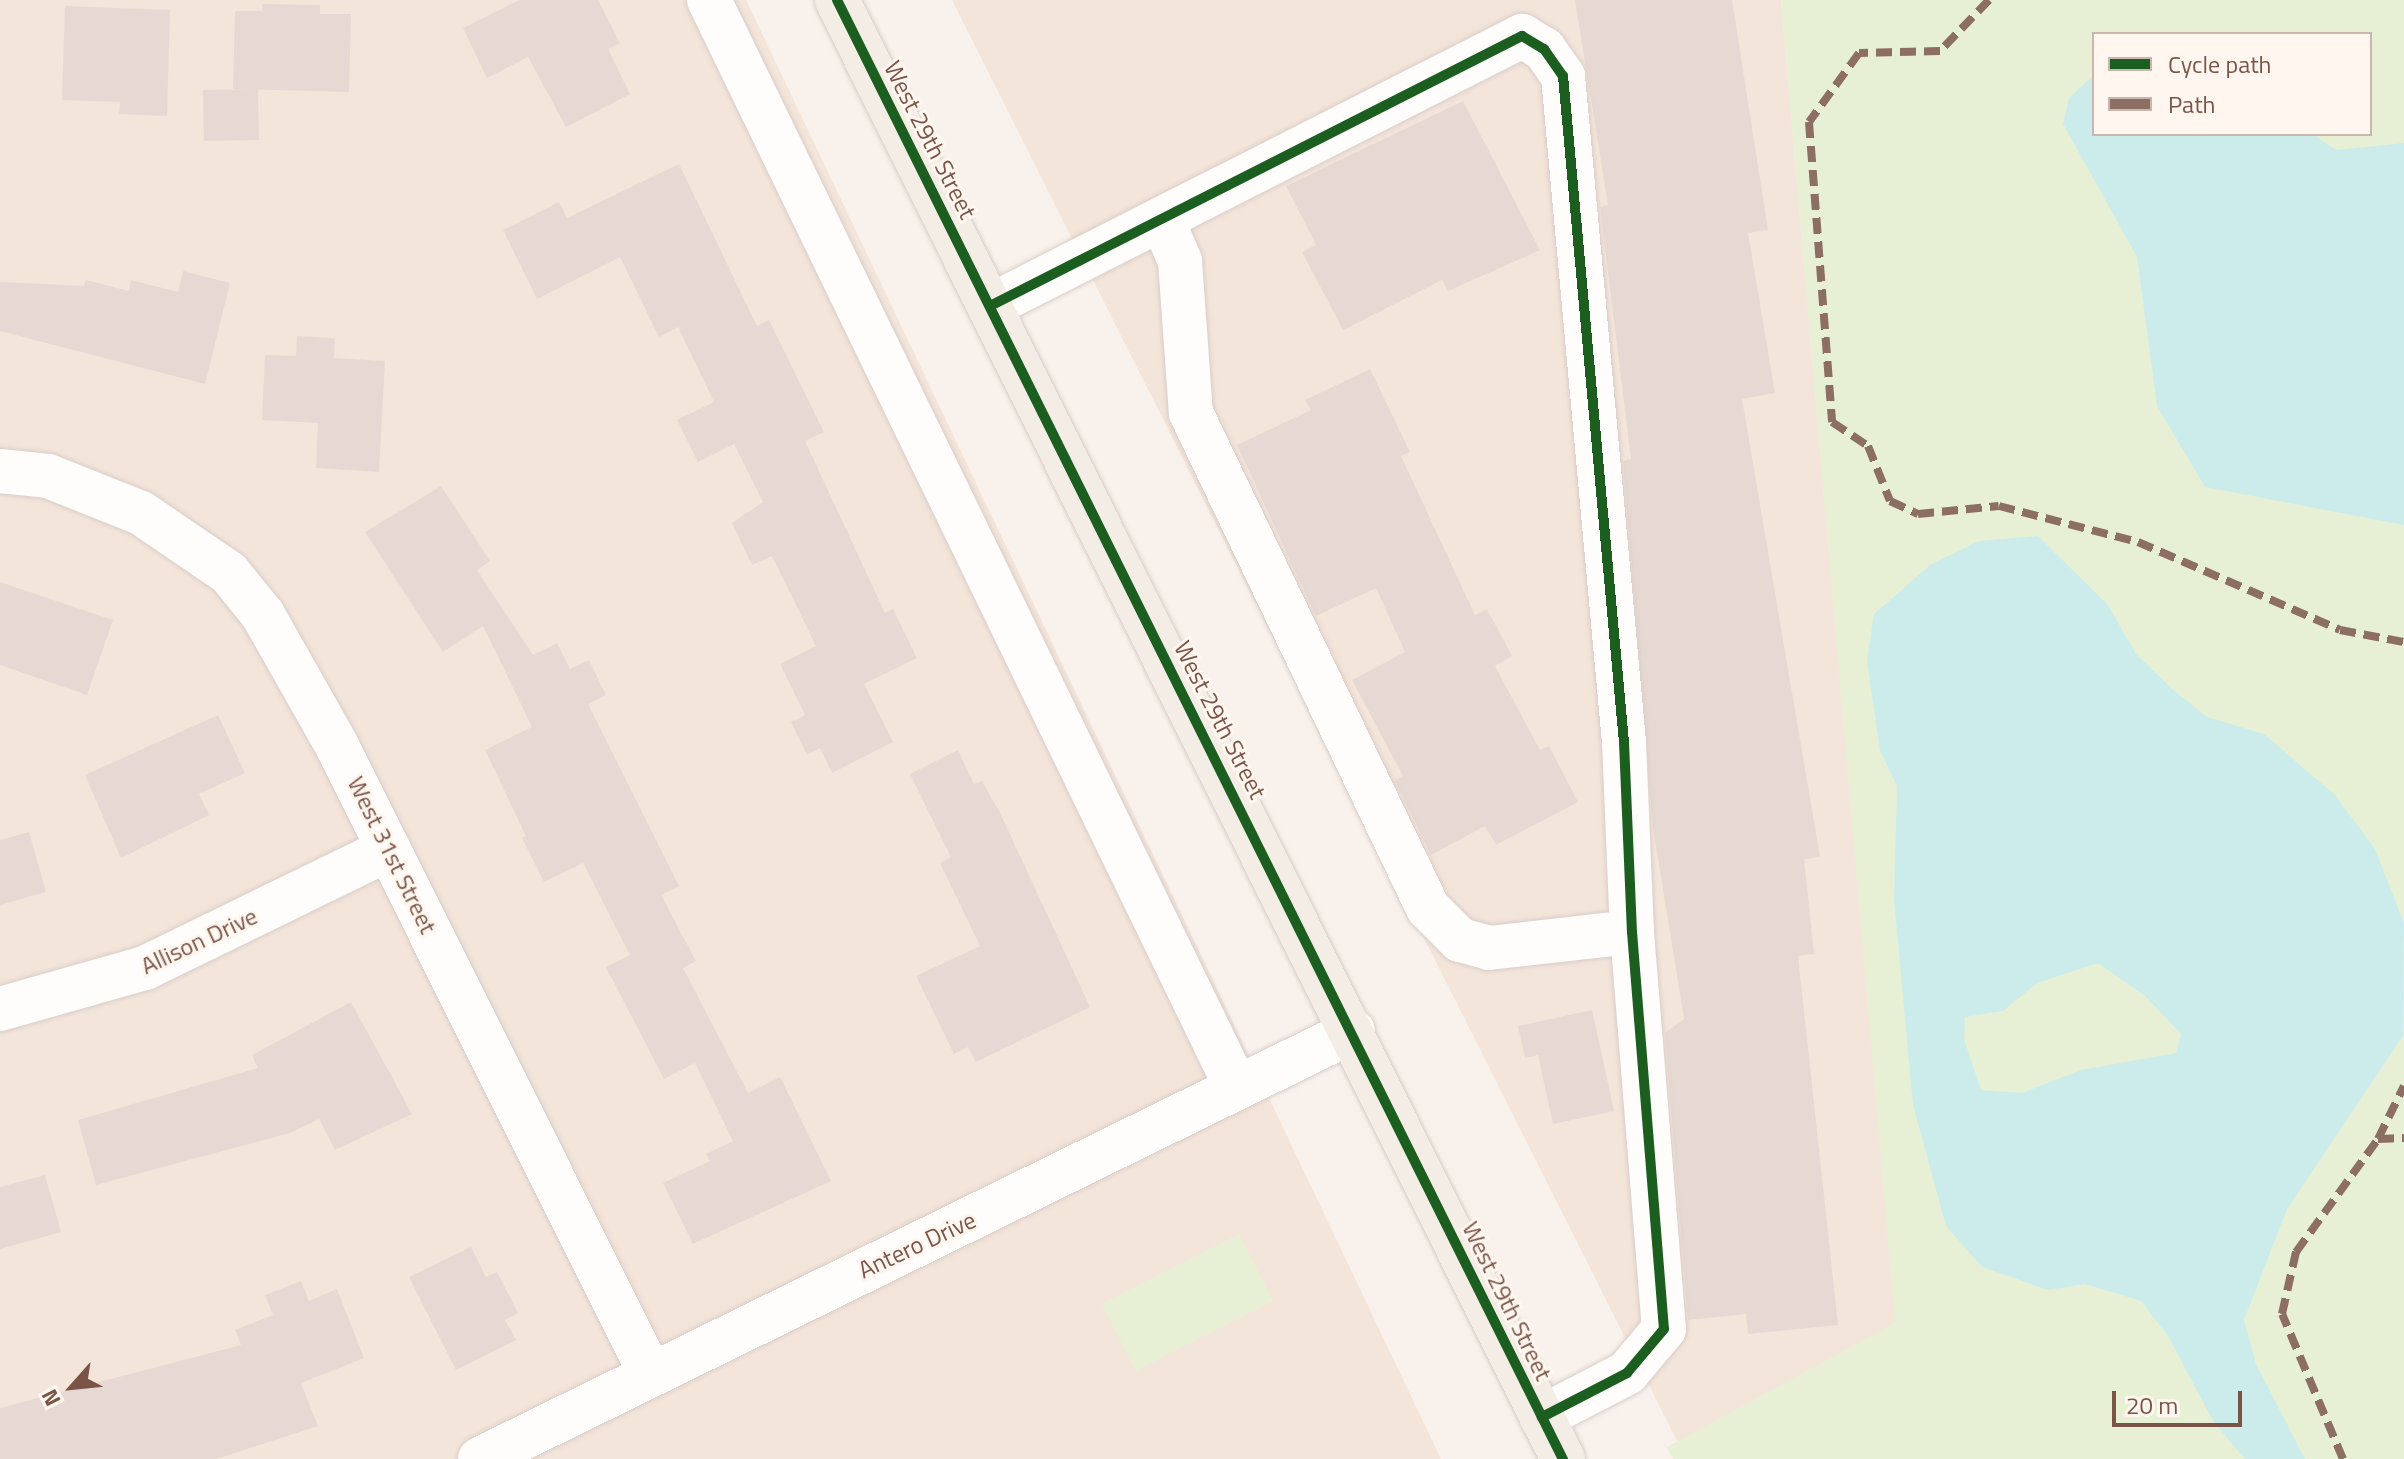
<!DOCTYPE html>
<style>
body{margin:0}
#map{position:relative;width:2404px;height:1459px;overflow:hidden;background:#f9f2ec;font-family:"Titillium Web",sans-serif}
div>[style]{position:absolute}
.residential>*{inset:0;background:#f4e5da}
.green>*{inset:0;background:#e7f0d5;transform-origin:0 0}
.water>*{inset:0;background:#cceceb}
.building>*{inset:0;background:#e6d9d3;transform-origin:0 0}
.roads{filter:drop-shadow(0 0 2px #d8cdc8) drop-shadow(0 0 2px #d8cdc8)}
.minor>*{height:44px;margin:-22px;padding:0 22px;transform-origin:22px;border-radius:22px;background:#fefdfc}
.major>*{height:44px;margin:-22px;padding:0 22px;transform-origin:22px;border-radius:22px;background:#f3ede6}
.quiet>*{height:8px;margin-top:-4px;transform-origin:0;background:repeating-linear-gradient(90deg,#8d6e63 0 16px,transparent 0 24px)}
.cycleway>*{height:10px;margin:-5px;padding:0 5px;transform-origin:5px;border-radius:5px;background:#1b5e20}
span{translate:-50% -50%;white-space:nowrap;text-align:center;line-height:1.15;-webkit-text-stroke:6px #fff7ef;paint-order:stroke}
.street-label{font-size:24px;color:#7b5448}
.legend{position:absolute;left:2092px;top:32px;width:280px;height:104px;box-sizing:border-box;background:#fff7ef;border:2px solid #cab6ac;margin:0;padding:10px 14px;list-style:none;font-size:24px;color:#7b5448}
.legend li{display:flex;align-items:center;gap:16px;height:40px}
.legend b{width:40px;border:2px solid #cab6ac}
.north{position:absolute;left:32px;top:1347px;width:80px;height:80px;-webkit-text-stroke:6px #fff7ef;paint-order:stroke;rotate:243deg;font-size:22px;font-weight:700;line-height:32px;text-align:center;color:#7b5448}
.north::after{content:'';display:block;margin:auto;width:28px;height:36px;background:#7b5448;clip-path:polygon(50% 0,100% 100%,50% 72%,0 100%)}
.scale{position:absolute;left:2112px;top:1391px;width:130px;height:36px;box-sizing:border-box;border:4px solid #7b5448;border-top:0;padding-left:10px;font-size:24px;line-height:28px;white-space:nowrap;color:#7b5448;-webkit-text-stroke:6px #fff7ef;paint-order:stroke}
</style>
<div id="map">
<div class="residential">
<div style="clip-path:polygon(0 0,746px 0,1441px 1459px,0 1459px)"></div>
<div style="clip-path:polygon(952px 0,1781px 0,1896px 1323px,1679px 1445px)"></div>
</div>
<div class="green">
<div style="clip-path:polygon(evenodd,1781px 0,2404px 0,2404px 1459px,1673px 1459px,1667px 1447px,1895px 1323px,1781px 0,2094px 34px,2370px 34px,2370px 134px,2094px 134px,2094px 34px)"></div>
<div style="left:1239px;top:1234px;width:75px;height:154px;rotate:63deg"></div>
</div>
<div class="water">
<div style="clip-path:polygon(2094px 75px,2094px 134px,2312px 134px,2336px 150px,2404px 143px,2404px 525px,2205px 487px,2157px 406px,2137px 257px,2063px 124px,2069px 98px)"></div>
<div style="clip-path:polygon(evenodd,2038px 536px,2108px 605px,2136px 654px,2172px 689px,2207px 717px,2264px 734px,2335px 795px,2375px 849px,2404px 923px,2403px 1036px,2287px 1209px,2244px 1320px,2256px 1364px,2305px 1459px,2245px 1459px,2213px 1421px,2168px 1336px,2141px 1301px,2085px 1284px,2048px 1290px,1982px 1267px,1946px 1226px,1913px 1105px,1894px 900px,1897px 786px,1880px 751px,1867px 661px,1874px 614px,1930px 565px,1979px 541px,2038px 536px,2098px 963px,2145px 996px,2181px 1034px,2176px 1053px,2081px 1070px,2022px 1093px,1981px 1090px,1964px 1039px,1965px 1017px,2003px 1011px,2037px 983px,2098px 963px)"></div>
</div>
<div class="building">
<div style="clip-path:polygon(519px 0,598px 0,620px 43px,608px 49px,630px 94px,566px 127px,528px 57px,487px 78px,463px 28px)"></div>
<div style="clip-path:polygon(1575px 0,1732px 0,1768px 230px,1748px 233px,1775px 393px,1742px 399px,1820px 857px,1804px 859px,1814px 954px,1798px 956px,1838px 1325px,1748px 1334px,1746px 1314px,1688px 1320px,1665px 1033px,1684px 1019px,1653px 827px,1623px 461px,1631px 459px,1600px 207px,1608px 205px)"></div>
<div style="clip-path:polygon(262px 4px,320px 5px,320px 14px,351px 14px,349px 92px,233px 89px,235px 11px,262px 11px)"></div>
<div style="clip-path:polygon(65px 6px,170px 10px,167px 116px,119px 114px,120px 102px,62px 100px)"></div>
<div style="left:258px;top:89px;width:51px;height:55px;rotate:89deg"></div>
<div style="clip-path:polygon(1463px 101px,1540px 250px,1448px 291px,1442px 280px,1343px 330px,1302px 252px,1316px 245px,1286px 186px)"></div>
<div style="clip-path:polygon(679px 164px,757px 326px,769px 320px,824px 432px,805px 441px,885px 613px,893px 609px,917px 658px,864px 684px,893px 742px,832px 773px,820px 748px,807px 755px,791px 722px,805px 715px,780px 664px,816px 646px,772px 556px,752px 565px,732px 523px,763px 502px,734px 444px,698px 462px,677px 420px,714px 402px,678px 327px,659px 337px,620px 257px,537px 299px,503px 230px,559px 202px,567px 218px)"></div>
<div style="clip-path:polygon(183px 271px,230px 283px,205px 384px,0 331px,0 282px,84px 286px,86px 280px,129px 291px,131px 280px,178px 292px)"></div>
<div style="clip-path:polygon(297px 336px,335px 338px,334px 358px,385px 361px,379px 472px,316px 468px,318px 423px,262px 420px,265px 355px,296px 356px)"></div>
<div style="clip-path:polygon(1370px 369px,1410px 452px,1401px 456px,1475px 615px,1487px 609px,1512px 656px,1495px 666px,1540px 750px,1549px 746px,1578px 802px,1496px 845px,1485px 826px,1431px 855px,1395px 781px,1403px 776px,1352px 680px,1405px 652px,1376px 588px,1316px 616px,1237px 445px,1311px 410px,1305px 400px)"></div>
<div style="clip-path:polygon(441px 486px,490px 561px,477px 570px,533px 655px,557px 643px,570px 669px,589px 660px,606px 695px,588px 704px,679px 886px,661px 895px,696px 961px,683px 968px,748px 1093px,780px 1077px,831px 1181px,693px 1244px,663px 1183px,710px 1161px,706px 1154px,733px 1141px,695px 1063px,664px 1079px,606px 967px,630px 955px,583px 863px,544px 882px,522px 838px,526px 836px,485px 750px,532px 727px,483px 626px,443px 652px,365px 532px)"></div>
<div style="clip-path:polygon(0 582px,113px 620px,87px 695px,0 665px)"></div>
<div style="clip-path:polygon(218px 715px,245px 773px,199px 794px,209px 815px,121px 858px,85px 775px)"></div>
<div style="clip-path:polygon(958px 750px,974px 784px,982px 781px,1001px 815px,1090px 1007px,976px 1062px,968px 1047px,954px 1054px,916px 976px,980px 946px,940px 863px,951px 857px,910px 774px)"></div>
<div style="clip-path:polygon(29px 832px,46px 892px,0 905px,0 840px)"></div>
<div style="clip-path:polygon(351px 1002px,412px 1114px,335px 1150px,319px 1119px,290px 1133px,96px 1185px,78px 1120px,258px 1068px,252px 1055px)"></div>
<div style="clip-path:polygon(1592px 1010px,1614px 1111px,1553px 1124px,1538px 1055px,1525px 1058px,1518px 1026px)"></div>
<div style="clip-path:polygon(45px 1175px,61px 1232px,0 1249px,0 1187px)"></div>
<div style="clip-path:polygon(471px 1247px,486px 1277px,497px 1272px,518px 1313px,505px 1320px,516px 1340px,456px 1370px,409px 1277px)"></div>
<div style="clip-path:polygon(301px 1281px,309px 1301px,337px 1289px,364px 1358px,301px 1383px,318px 1426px,216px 1459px,0 1459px,0 1408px,241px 1345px,235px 1330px,273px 1315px,265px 1295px)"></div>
</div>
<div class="roads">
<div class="minor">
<div style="left:709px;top:0;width:1208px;rotate:64.13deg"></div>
<div style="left:1162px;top:219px;width:46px;rotate:66.8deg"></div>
<div style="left:1180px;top:261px;width:152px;rotate:85.9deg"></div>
<div style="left:1191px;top:413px;width:549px;rotate:64.42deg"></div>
<div style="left:1428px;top:908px;width:45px;rotate:45deg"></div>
<div style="left:1460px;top:940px;width:30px;rotate:15deg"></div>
<div style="left:1489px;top:948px;width:144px;rotate:-6.4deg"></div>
<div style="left:990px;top:306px;width:597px;rotate:-26.91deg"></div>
<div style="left:1522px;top:36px;width:26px;rotate:31deg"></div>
<div style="left:1544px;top:49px;width:33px;rotate:55deg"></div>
<div style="left:1563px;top:76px;width:669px;rotate:84.77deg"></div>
<div style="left:1624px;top:742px;width:190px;rotate:87.6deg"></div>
<div style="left:1632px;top:932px;width:398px;rotate:85.4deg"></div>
<div style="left:1664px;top:1329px;width:57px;rotate:130.1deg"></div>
<div style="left:1627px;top:1373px;width:96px;rotate:152.6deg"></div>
<div style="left:0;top:471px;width:48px;rotate:5.9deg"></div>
<div style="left:48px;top:476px;width:100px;rotate:21.7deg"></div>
<div style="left:141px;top:513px;width:107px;rotate:34.3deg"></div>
<div style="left:229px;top:573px;width:54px;rotate:51deg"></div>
<div style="left:263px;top:615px;width:150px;rotate:60.5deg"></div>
<div style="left:337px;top:746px;width:703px;rotate:63.47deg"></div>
<div style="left:0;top:1009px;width:151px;rotate:-15.8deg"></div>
<div style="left:145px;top:968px;width:271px;rotate:-26deg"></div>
<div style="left:480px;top:1459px;width:972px;rotate:-26.12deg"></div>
</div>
<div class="major">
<div style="left:837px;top:0;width:1630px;rotate:63.55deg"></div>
</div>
</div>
<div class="quiet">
<div style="left:1989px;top:0;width:71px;rotate:133.9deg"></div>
<div style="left:1940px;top:51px;width:81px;rotate:178.6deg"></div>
<div style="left:1859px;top:53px;width:85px;rotate:125.9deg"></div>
<div style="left:1809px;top:122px;width:301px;rotate:85.6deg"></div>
<div style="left:1832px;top:422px;width:43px;rotate:33.7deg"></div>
<div style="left:1868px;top:446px;width:59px;rotate:68.2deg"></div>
<div style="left:1890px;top:501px;width:31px;rotate:25deg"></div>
<div style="left:1918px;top:514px;width:81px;rotate:-5.6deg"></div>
<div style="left:1999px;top:506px;width:144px;rotate:14.5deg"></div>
<div style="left:2138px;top:542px;width:220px;rotate:23.5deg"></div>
<div style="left:2340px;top:630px;width:65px;rotate:10.6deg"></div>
<div style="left:2378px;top:1139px;width:26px;rotate:-2deg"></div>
<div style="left:2343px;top:1459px;width:157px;rotate:-112.8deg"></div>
<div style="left:2282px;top:1314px;width:64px;rotate:-77.3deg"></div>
<div style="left:2296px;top:1252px;width:140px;rotate:-54deg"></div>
<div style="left:2378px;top:1139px;width:59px;rotate:-63.9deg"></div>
</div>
<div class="cycleway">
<div style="left:837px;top:0;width:1630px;rotate:63.55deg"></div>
<div style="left:990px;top:306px;width:597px;rotate:-26.91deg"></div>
<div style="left:1522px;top:36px;width:26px;rotate:31deg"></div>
<div style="left:1544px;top:49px;width:33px;rotate:55deg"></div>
<div style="left:1563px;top:76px;width:669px;rotate:84.77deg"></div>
<div style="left:1624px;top:742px;width:190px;rotate:87.6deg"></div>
<div style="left:1632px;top:932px;width:398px;rotate:85.4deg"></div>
<div style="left:1664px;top:1329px;width:57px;rotate:130.1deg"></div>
<div style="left:1627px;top:1373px;width:96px;rotate:152.6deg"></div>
</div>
<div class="street-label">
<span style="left:930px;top:140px;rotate:63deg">West 29th Street</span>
<span style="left:1220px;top:720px;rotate:63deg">West 29th Street</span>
<span style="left:392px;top:855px;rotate:64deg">West 31st Street</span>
<span style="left:199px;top:941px;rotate:-25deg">Allison Drive</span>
<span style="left:917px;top:1245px;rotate:-25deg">Antero Drive</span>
<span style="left:1507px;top:1301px;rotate:64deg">West 29th Street</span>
</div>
<ul class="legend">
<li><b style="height:10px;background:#1b5e20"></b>Cycle path</li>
<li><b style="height:10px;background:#8d6e63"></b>Path</li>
</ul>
<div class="north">N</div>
<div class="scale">20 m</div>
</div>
